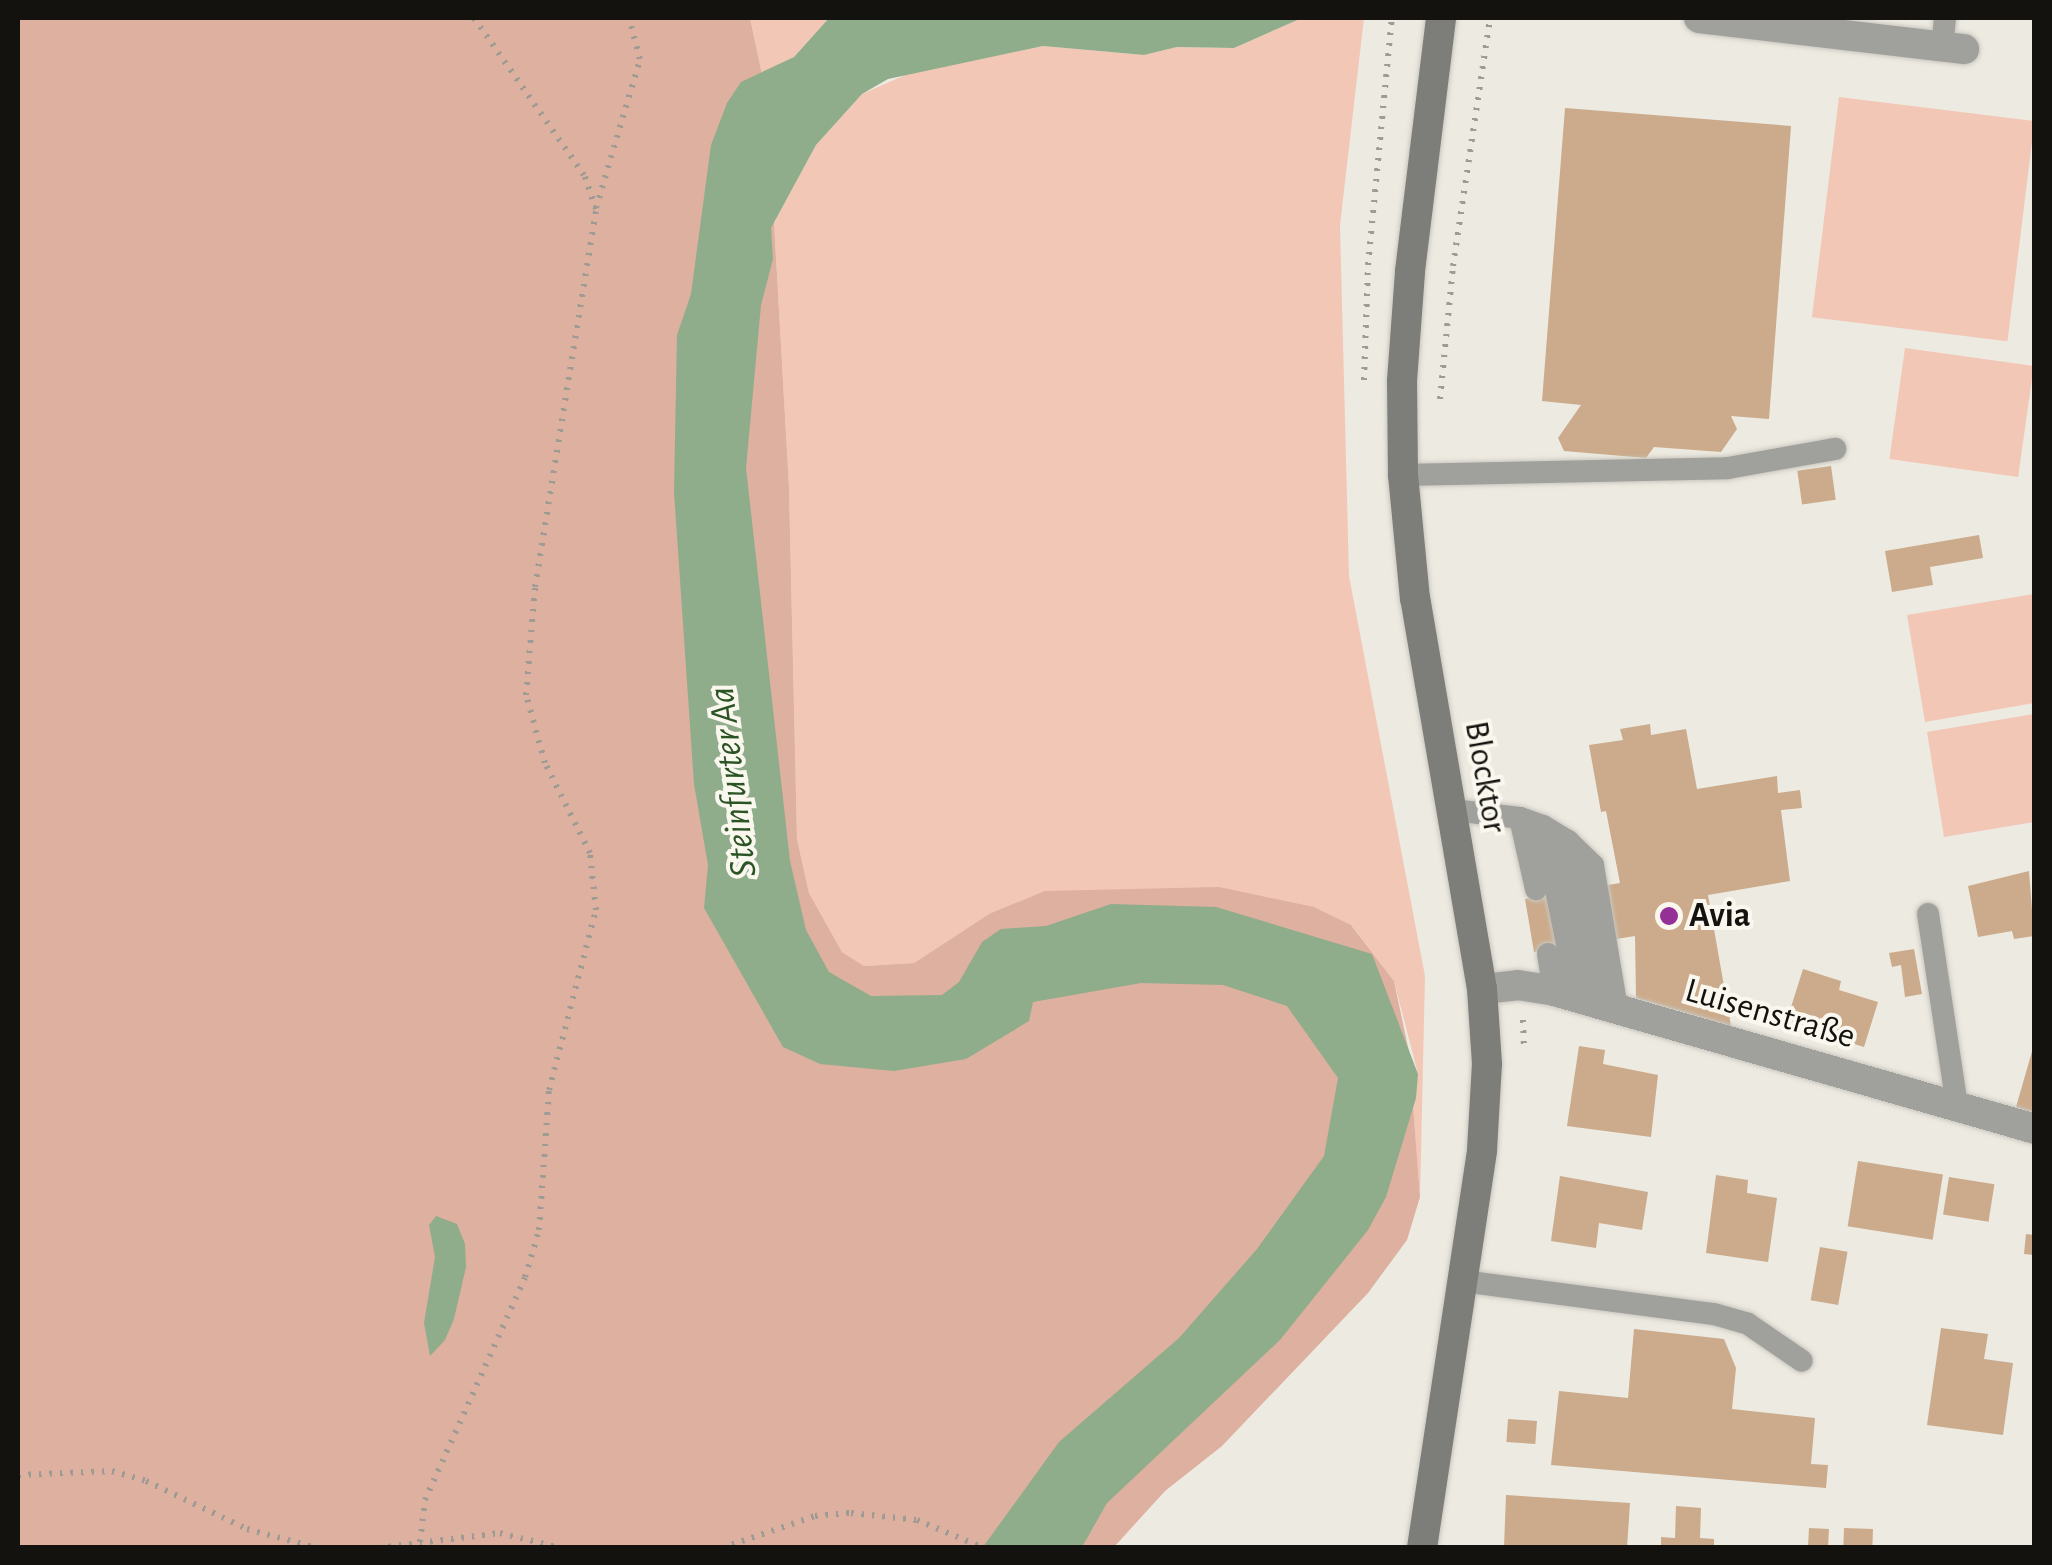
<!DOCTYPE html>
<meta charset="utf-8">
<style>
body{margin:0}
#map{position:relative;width:2052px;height:1565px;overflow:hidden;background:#edeae1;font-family:"Alegreya Sans",sans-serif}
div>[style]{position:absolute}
.green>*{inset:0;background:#f2c7b6;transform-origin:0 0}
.forest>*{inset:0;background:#ddb09f}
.water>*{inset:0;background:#8fac8b}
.building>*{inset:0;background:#cbab8b;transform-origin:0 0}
.path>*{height:6px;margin-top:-3px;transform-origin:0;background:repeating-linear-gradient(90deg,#9e9b95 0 2.5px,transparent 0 10.5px)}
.roads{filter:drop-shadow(0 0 2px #cac7bf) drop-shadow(0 0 2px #cac7bf)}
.service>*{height:22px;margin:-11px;padding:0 11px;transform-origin:11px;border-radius:11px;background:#a0a19d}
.minor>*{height:30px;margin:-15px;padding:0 15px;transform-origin:15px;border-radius:15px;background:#a0a19d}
.secondary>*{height:30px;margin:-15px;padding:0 15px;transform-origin:15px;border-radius:15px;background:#7d7e79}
.dots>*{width:28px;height:28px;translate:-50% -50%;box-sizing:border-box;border:5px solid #faf7ee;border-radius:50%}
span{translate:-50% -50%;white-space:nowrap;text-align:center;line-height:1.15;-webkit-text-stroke:8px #faf7ee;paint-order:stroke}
.street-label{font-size:35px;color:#13120f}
.poi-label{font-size:35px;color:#13120f;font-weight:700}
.left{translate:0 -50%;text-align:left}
.water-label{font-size:38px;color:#2b5425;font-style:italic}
.frame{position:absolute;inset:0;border:20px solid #13120f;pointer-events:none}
</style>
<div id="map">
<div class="green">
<div style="clip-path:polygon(750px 18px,829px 18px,794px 57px,762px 75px)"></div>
<div style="clip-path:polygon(1302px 18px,1364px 18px,1340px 225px,1349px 576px,1425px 976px,1420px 1197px,1413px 1107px,1418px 1074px,1394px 981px,1352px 926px,1314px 907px,989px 914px,914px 963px,864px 966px,842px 952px,809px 893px,797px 839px,789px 487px,774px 222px,816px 145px,862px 94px,910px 73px,1043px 46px,1144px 55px,1177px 47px,1234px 48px)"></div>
<div style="left:1839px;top:97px;width:197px;height:222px;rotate:7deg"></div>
<div style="left:1905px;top:348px;width:130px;height:112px;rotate:8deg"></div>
<div style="clip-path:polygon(2034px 594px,2034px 703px,1925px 722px,1907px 615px)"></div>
<div style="clip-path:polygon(2034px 714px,2034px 822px,1944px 837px,1927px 732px)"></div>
</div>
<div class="forest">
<div style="clip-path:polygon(18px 18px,750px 18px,767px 98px,789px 487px,797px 839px,809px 893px,842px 952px,864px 966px,914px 963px,989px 914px,1045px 891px,1219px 887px,1314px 907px,1351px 925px,1394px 981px,1409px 1052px,1420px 1197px,1407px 1240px,1368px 1293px,1222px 1446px,1165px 1491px,1114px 1547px,18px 1547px)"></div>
</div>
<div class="water">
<div style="clip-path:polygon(1302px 18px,1234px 48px,1177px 47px,1144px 55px,1043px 46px,888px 79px,862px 94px,816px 145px,771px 228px,773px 259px,761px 305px,746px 468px,790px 861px,806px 930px,829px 972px,871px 996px,942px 995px,959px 982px,982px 942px,1001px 929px,1046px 926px,1111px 904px,1216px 907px,1372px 954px,1418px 1074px,1416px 1098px,1386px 1197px,1368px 1230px,1280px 1340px,1107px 1503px,1082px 1547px,983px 1547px,1059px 1442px,1179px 1338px,1257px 1249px,1324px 1156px,1338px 1078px,1287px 1006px,1223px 985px,1141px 983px,1033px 1002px,1029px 1021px,966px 1059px,894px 1071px,820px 1064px,783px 1047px,704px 908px,708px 865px,694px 784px,674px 492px,677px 335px,691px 294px,711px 145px,727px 103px,741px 82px,794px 57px,829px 18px)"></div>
<div style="clip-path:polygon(436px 1216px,457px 1224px,465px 1244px,466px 1267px,454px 1319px,445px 1340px,430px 1356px,424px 1323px,435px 1257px,429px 1225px)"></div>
</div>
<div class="building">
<div style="clip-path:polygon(1565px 108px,1791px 126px,1769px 419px,1731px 416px,1737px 429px,1721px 452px,1654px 447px,1646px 458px,1564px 451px,1558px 438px,1581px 405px,1542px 401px)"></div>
<div style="left:1831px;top:466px;width:34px;height:34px;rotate:82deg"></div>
<div style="clip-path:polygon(1979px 535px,1983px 558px,1930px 567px,1933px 585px,1892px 592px,1885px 551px)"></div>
<div style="clip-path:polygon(1650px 724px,1651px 735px,1686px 729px,1697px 789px,1777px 776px,1778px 793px,1800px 790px,1802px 808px,1781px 810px,1790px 881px,1708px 895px,1731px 1026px,1636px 998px,1635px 936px,1534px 952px,1525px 899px,1620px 883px,1606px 811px,1601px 812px,1589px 745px,1623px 740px,1620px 729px)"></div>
<div style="clip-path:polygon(2029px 871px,2034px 936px,2014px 939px,2012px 931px,1978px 937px,1968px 886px)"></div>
<div style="clip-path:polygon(1914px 949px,1922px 994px,1905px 997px,1901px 965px,1892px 967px,1889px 953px)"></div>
<div style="clip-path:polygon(1803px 969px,1841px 981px,1839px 990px,1878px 1002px,1864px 1047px,1786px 1023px)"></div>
<div style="clip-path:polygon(1579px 1046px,1605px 1050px,1603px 1064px,1658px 1075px,1651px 1137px,1567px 1126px)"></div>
<div style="clip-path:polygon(2033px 1048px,2034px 1049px,2034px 1113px,2016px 1107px)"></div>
<div style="left:1858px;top:1161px;width:86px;height:66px;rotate:9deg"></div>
<div style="clip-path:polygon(1716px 1175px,1748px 1180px,1747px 1193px,1777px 1198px,1768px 1262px,1706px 1253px)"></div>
<div style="clip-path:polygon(1560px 1176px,1648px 1192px,1642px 1230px,1599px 1223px,1596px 1248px,1551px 1241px)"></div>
<div style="left:1949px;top:1177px;width:46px;height:38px;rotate:9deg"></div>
<div style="clip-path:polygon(2026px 1234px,2034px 1235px,2034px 1255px,2024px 1254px)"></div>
<div style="left:1820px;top:1247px;width:28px;height:54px;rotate:10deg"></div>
<div style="clip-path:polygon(1941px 1328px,1988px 1334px,1984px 1359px,2013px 1363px,2003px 1435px,1927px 1425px)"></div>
<div style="clip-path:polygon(1634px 1329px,1724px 1339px,1736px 1368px,1732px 1409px,1815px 1418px,1811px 1464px,1828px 1465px,1826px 1488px,1551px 1465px,1559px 1391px,1628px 1398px)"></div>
<div style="left:1508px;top:1419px;width:29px;height:23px;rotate:4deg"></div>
<div style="clip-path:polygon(1506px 1495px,1630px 1503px,1627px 1548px,1504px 1548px)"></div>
<div style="clip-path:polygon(1676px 1506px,1701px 1508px,1700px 1538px,1714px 1539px,1714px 1548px,1661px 1548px,1661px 1537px,1675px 1538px)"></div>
<div style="left:1809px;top:1528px;width:20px;height:20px;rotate:3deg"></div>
<div style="left:1844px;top:1528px;width:29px;height:20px;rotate:2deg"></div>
</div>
<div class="path">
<div style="left:596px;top:208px;width:155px;rotate:-73.5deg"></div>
<div style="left:640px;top:59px;width:42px;rotate:-105deg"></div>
<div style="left:1364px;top:380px;width:115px;rotate:-88deg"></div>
<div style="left:1368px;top:265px;width:248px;rotate:-84.5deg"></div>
<div style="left:1440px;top:399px;width:134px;rotate:-84.4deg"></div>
<div style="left:1453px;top:266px;width:251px;rotate:-81.5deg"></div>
<div style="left:1523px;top:1020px;width:27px;rotate:88deg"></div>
<div style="left:18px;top:1475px;width:94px;rotate:-2.4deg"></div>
<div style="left:112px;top:1471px;width:35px;rotate:16deg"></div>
<div style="left:146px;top:1481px;width:112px;rotate:25.4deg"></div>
<div style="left:247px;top:1529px;width:73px;rotate:15.2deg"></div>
<div style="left:420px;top:1542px;width:42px;rotate:-83.2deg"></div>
<div style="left:425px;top:1500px;width:244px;rotate:-65.8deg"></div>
<div style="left:525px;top:1277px;width:49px;rotate:-73.4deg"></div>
<div style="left:539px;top:1230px;width:140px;rotate:-85.9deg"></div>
<div style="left:549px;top:1090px;width:186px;rotate:-75.4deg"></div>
<div style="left:596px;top:910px;width:57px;rotate:-96deg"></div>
<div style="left:590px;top:853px;width:101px;rotate:-116.6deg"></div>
<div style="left:545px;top:763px;width:71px;rotate:-105.6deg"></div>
<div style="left:526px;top:695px;width:108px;rotate:-85.2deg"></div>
<div style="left:535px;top:587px;width:383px;rotate:-80.8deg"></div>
<div style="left:596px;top:209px;width:36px;rotate:-109deg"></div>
<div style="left:584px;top:175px;width:192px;rotate:-125deg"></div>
<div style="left:378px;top:1548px;width:123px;rotate:-7deg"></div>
<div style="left:500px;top:1533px;width:62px;rotate:14deg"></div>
<div style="left:722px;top:1548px;width:98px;rotate:-19deg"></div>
<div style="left:815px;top:1516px;width:36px;rotate:-5deg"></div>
<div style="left:851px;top:1513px;width:66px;rotate:6.1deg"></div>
<div style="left:917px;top:1520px;width:73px;rotate:22.7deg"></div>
</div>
<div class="roads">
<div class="service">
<div style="left:1942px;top:47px;width:29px;rotate:-84deg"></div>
<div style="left:1403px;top:475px;width:325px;rotate:-1.2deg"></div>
<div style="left:1728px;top:468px;width:109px;rotate:-10.1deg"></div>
<div style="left:1453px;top:810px;width:67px;rotate:6.8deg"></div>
<div style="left:1520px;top:818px;width:73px;rotate:77.3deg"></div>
<div style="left:1520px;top:818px;width:24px;rotate:19deg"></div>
<div style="left:1543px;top:826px;width:176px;rotate:78.5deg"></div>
<div style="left:1543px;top:826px;width:29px;rotate:31deg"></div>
<div style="left:1568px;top:841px;width:166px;rotate:78.9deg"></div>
<div style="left:1568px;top:841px;width:35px;rotate:44deg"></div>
<div style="left:1593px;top:865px;width:146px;rotate:80.5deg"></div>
<div style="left:1928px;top:914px;width:194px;rotate:81.4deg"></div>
<div style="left:1548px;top:954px;width:37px;rotate:81deg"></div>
<div style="left:1462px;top:1281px;width:254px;rotate:7.5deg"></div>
<div style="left:1714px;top:1314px;width:35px;rotate:16deg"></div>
<div style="left:1748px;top:1324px;width:65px;rotate:34.4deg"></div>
</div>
<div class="minor">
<div style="left:1699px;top:18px;width:267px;rotate:6.7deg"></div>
<div style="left:1482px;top:989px;width:36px;rotate:-6deg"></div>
<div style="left:1518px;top:985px;width:36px;rotate:9deg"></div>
<div style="left:1554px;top:991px;width:499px;rotate:16deg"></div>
</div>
<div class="secondary">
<div style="left:1422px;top:1548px;width:402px;rotate:-81.4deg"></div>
<div style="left:1482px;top:1150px;width:86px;rotate:-86.7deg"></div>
<div style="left:1487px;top:1064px;width:75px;rotate:-93.8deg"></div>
<div style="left:1482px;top:989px;width:396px;rotate:-99.7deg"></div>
<div style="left:1415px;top:599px;width:125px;rotate:-95.5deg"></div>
<div style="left:1403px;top:475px;width:94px;rotate:-90.6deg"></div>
<div style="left:1402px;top:381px;width:110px;rotate:-85.8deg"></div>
<div style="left:1410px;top:271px;width:255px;rotate:-83deg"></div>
</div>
</div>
<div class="dots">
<div style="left:1669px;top:916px;background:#953096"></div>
</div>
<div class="street-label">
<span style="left:1485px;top:777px;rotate:80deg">Blocktor</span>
<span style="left:1770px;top:1014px;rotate:16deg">Luisenstraße</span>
</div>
<div class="poi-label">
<span class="left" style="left:1689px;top:916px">Avia</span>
</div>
<div class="water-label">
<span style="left:734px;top:782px;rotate:-97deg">Steinfurter Aa</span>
</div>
<div class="frame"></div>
</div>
